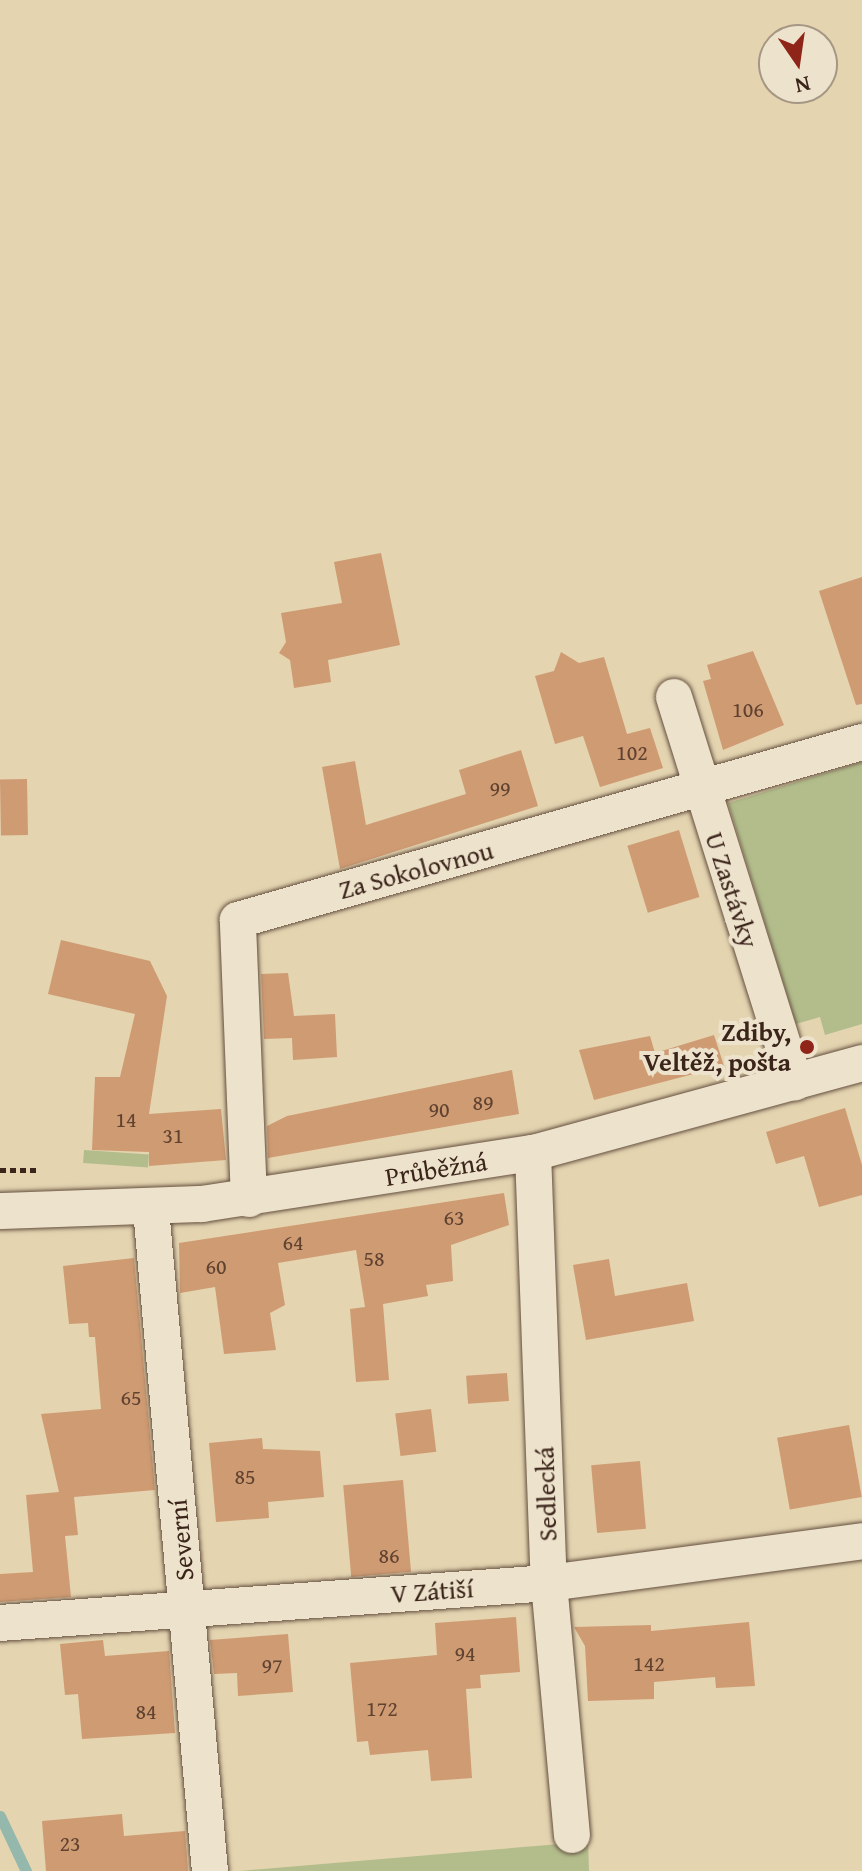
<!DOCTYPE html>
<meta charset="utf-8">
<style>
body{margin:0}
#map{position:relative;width:862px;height:1871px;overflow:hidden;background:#e4d4b0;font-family:"Gentium Book Plus",serif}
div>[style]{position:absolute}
.green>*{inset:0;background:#b3bd8c;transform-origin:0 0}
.stream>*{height:11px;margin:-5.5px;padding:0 5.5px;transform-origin:5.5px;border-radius:5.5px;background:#95b8ac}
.building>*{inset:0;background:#cf9b73;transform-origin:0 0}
.path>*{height:5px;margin-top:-2.5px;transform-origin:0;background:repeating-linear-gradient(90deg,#3b241a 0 6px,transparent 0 10px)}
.roads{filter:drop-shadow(0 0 2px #655040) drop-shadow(0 0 2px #655040)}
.minor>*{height:36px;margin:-18px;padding:0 18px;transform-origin:18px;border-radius:18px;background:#ede3cc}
.dots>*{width:22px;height:22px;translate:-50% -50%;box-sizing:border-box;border:4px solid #ede3cc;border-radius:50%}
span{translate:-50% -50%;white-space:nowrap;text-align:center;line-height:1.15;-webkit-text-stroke:8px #ede3cc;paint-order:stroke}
.number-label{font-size:22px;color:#604230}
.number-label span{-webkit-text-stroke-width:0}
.street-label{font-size:26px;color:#3b241a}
.poi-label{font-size:26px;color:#3b241a;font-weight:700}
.right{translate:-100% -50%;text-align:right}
.north{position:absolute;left:758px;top:24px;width:80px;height:80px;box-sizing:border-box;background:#ede3cc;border:2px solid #a69785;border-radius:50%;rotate:167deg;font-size:22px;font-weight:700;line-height:32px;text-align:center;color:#3b241a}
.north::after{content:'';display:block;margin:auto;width:28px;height:36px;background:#8f2418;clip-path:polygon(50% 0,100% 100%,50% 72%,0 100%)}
</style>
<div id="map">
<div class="green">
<div style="clip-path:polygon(862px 762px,862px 1024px,825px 1035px,820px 1017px,796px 1024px,728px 803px)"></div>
<div style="left:84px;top:1150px;width:65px;height:13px;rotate:4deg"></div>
<div style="clip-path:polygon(588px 1840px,589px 1871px,239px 1871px,560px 1844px)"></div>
</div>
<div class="stream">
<div style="left:0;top:1816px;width:61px;rotate:64.7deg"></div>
</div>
<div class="building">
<div style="clip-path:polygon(381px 553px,400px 645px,328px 660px,331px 682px,294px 688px,290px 660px,279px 653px,286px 642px,281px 613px,342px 603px,334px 562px)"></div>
<div style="clip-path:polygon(862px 577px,862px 704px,856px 705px,819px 591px)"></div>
<div style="clip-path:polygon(753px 651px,784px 725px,723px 750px,703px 681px,711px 679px,707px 665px)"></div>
<div style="clip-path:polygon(561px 652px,579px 663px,604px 657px,627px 734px,650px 728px,663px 768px,600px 787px,583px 736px,555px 744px,535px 676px,554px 671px)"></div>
<div style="clip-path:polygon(521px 750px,538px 806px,340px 869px,322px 767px,355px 761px,366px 825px,466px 794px,459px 770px)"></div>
<div style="left:27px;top:779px;width:56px;height:27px;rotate:89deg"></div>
<div style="left:679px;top:830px;width:70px;height:54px;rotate:73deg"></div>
<div style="clip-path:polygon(61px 940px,150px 961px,167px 996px,149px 1114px,221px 1109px,226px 1160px,149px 1166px,149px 1152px,92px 1150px,95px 1077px,120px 1077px,135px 1014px,48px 994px)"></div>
<div style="clip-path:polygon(288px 973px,294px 1016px,335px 1014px,337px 1057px,293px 1060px,292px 1038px,264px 1039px,261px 974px)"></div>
<div style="clip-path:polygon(714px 1035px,724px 1066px,594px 1100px,579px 1050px,650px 1036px,655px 1053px)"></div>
<div style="clip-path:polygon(512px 1070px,519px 1114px,268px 1158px,267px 1126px,287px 1116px)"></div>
<div style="clip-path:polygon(845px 1108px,862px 1165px,862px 1195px,819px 1207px,804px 1156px,776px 1164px,766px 1132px)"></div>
<div style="clip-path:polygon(504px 1193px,509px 1225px,451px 1245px,453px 1281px,426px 1285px,428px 1296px,383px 1304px,389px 1380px,356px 1382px,350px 1309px,365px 1307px,356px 1250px,278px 1263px,285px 1305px,270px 1313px,276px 1350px,224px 1354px,215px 1287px,180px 1293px,179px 1243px)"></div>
<div style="clip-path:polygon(134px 1258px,155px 1490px,74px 1497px,78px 1535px,65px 1536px,71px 1597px,0 1602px,0 1574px,33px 1572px,26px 1495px,59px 1492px,41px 1414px,101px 1409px,95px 1337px,89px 1337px,88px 1323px,69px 1324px,63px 1266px)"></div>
<div style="clip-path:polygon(609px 1259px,615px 1296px,687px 1283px,694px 1321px,586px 1340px,573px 1265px)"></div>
<div style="left:507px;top:1373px;width:28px;height:41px;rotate:86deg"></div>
<div style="left:431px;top:1409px;width:43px;height:36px;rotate:83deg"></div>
<div style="left:849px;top:1425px;width:73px;height:73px;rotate:80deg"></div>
<div style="clip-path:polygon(262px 1438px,263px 1449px,320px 1451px,324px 1497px,268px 1502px,269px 1518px,216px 1522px,209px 1443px)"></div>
<div style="left:640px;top:1461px;width:68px;height:49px;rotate:85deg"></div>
<div style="left:403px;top:1480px;width:92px;height:60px;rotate:85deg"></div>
<div style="clip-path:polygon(516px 1617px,520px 1672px,480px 1675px,481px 1688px,466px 1689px,472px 1778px,431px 1781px,428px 1750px,370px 1755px,368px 1741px,357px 1742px,350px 1663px,437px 1655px,435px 1623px)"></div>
<div style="clip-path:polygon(749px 1622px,755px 1686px,716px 1688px,715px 1677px,654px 1682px,654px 1699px,588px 1701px,585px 1646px,574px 1627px,651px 1625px,651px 1631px)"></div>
<div style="clip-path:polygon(288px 1634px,293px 1692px,238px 1696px,237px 1673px,214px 1674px,210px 1640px)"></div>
<div style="clip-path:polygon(103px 1640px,105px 1656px,169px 1651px,175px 1733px,82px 1739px,78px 1694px,65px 1695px,60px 1644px)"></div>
<div style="clip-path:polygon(122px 1814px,124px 1836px,185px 1831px,188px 1871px,46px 1871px,42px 1821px)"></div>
</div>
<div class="path">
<div style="left:0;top:1170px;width:39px"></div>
</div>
<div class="roads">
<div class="minor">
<div style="left:674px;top:697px;width:404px;rotate:72.6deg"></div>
<div style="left:533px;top:1153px;width:430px;rotate:87.9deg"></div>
<div style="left:549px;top:1583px;width:253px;rotate:84.8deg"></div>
<div style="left:249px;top:1199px;width:279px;rotate:-92.3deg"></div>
<div style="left:238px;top:920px;width:649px;rotate:-15.92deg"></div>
<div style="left:151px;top:1209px;width:665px;rotate:84.91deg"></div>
<div style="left:0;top:1211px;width:202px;rotate:-2deg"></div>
<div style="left:202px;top:1204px;width:335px;rotate:-8.8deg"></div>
<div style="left:533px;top:1153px;width:341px;rotate:-15.3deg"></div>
<div style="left:0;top:1623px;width:550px;rotate:-4.17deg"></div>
<div style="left:549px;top:1583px;width:316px;rotate:-7.6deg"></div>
</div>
</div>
<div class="dots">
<div style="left:807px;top:1047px;background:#8f2418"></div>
</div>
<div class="number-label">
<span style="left:748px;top:710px">106</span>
<span style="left:632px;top:753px">102</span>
<span style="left:500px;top:789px">99</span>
<span style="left:483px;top:1103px">89</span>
<span style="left:439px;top:1110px">90</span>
<span style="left:126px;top:1120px">14</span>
<span style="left:173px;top:1136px">31</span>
<span style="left:454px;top:1218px">63</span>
<span style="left:293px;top:1243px">64</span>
<span style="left:374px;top:1259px">58</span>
<span style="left:216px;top:1267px">60</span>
<span style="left:131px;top:1398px">65</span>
<span style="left:245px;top:1477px">85</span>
<span style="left:389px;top:1556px">86</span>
<span style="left:465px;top:1654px">94</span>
<span style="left:649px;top:1664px">142</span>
<span style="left:272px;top:1666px">97</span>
<span style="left:382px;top:1709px">172</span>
<span style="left:146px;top:1712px">84</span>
<span style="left:70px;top:1844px">23</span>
</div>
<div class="street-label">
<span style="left:416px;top:870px;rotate:-15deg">Za Sokolovnou</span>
<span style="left:732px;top:890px;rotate:72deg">U Zastávky</span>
<span style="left:436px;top:1169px;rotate:-9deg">Průběžná</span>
<span style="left:546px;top:1494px;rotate:-92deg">Sedlecká</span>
<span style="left:181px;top:1540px;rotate:-95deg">Severní</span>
<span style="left:432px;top:1591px;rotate:-4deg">V Zátiší</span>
</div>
<div class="poi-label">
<span class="right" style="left:791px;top:1047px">Zdiby,<br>Veltěž, pošta</span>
</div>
<div class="north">N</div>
</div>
